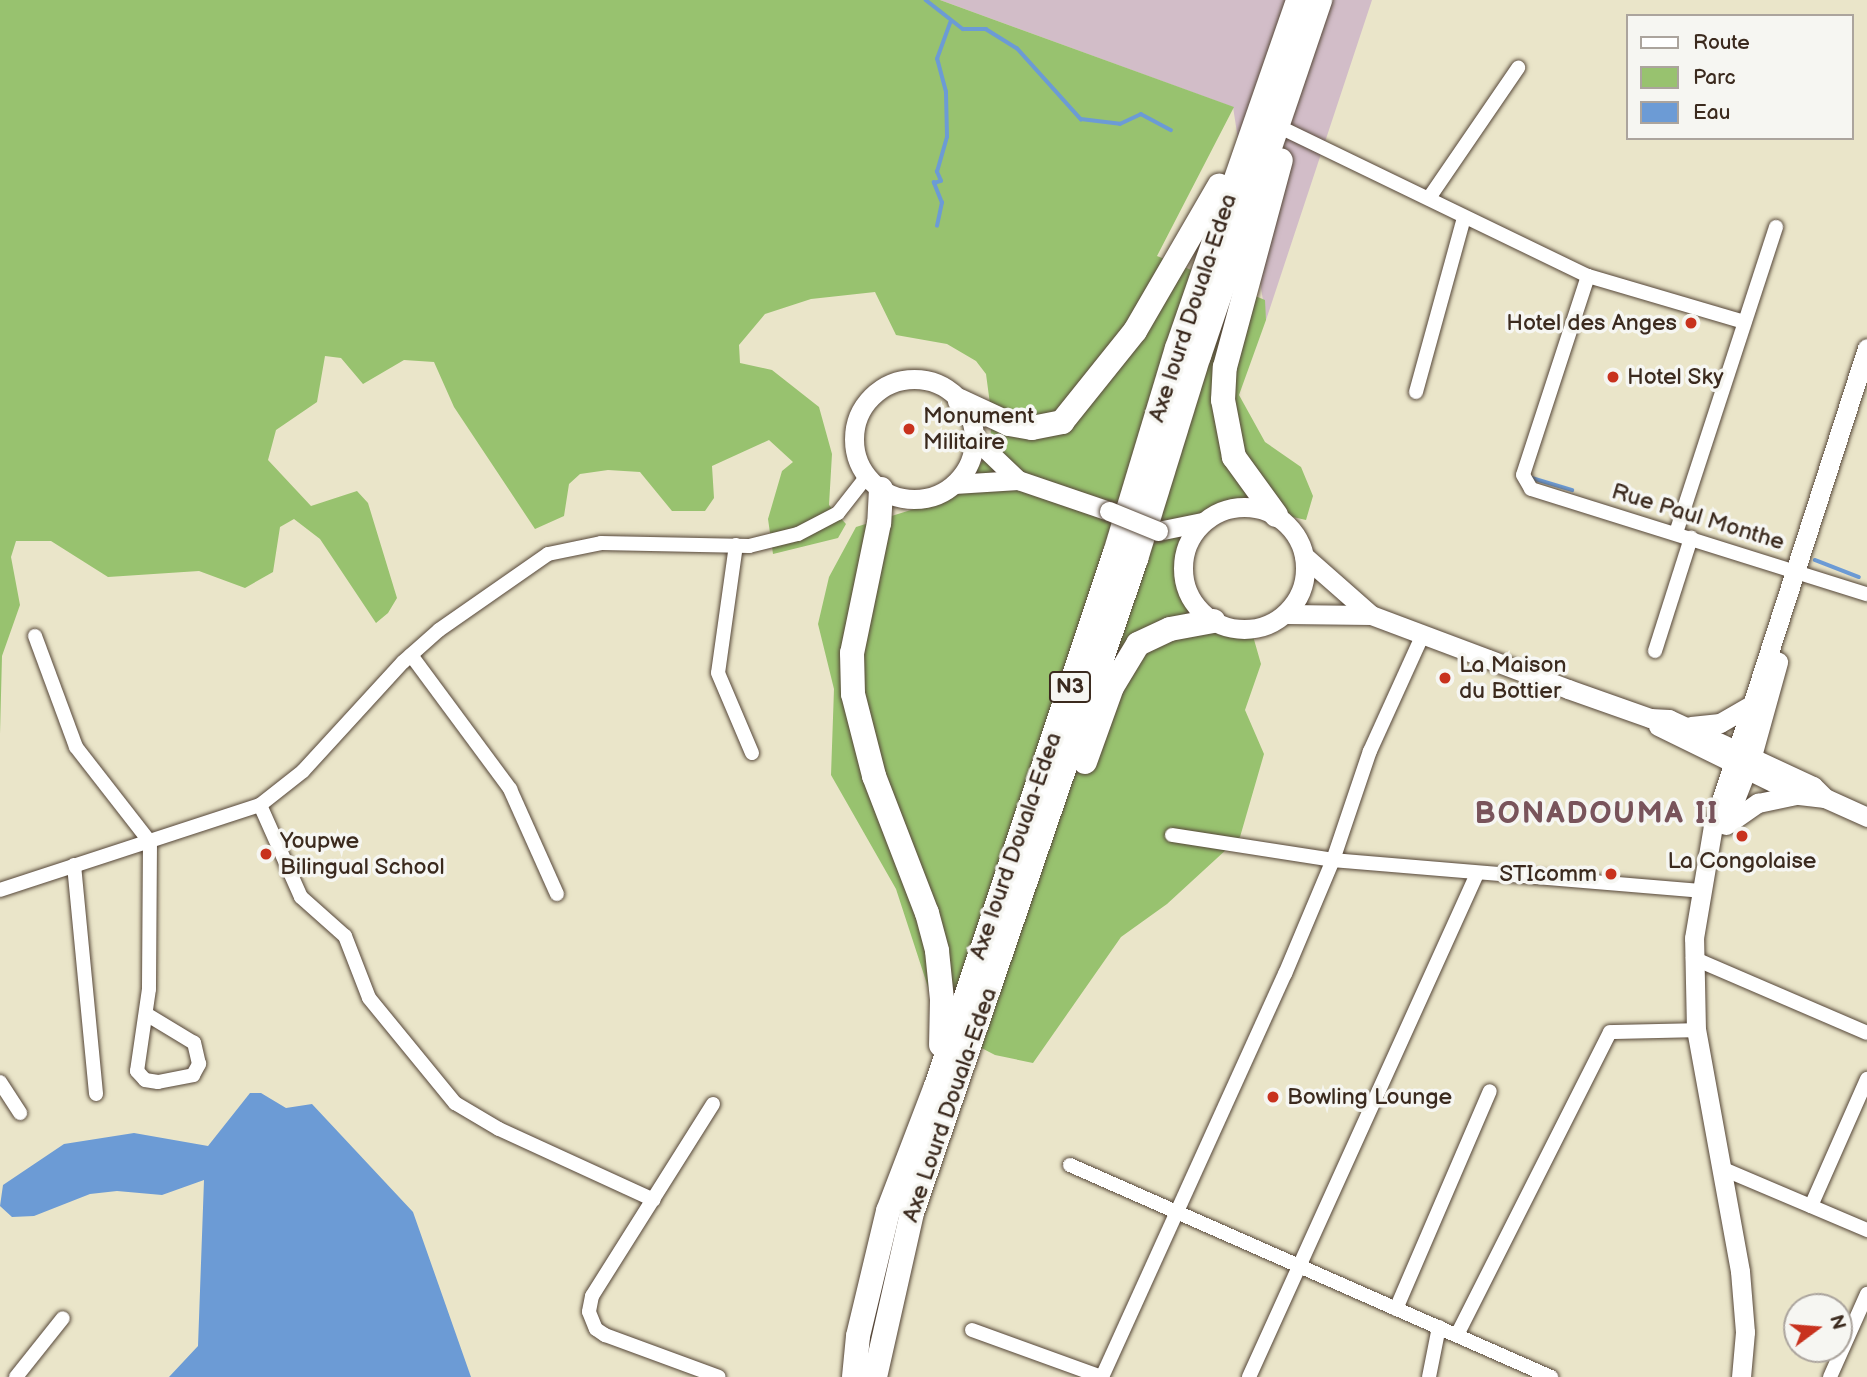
<!DOCTYPE html>
<style>
body{margin:0}
#map{position:relative;width:1867px;height:1377px;overflow:hidden;background:#eae5c9;font-family:"Balsamiq Sans",sans-serif}
div>[style]{position:absolute}
.industrial>*{inset:0;background:#d2bdc8}
.green>*{inset:0;background:#98c26f}
.water>*{inset:0;background:#6c9bd5}
.stream>*{height:3.5px;margin:-1.75px;padding:0 1.75px;transform-origin:1.75px;border-radius:1.75px;background:#6c9bd5}
.roads{filter:drop-shadow(0 0 2px #554638) drop-shadow(0 0 2px #554638)}
.street>*{height:14px;margin:-7px;padding:0 7px;transform-origin:7px;border-radius:7px;background:#fff}
.secondary>*{height:19px;margin:-9.5px;padding:0 9.5px;transform-origin:9.5px;border-radius:9.5px;background:#fff}
.secondary>.ring{margin:-9.5px;padding:0;box-sizing:content-box;background:none;border:19px solid #fff;border-radius:50%}
.highway>*{height:24px;margin:-12px;padding:0 12px;transform-origin:12px;border-radius:12px;background:#fff}
.bridges{filter:drop-shadow(0 0 2px #554638) drop-shadow(0 0 2px #554638)}
.secondary-bridge>*{height:19px;margin:-9.5px;padding:0 9.5px;transform-origin:9.5px;border-radius:9.5px;background:#fff}
.dots>*{width:19px;height:19px;translate:-50% -50%;box-sizing:border-box;border:4px solid #f6f6f2;border-radius:50%}
span{translate:-50% -50%;white-space:nowrap;text-align:center;line-height:1.15;-webkit-text-stroke:7px #f6f6f2;paint-order:stroke}
.shield-label span{padding:2px 5px;background:#f6f6f2;border:2px solid;border-radius:5px;-webkit-text-stroke-width:0}
.shield-label{font-size:21px;color:#3b2a1e;font-weight:700}
.street-label{font-size:23px;color:#3b2a1e}
.poi-label{font-size:23px;color:#3b2a1e}
.right{translate:-100% -50%;text-align:right}
.left{translate:0 -50%;text-align:left}
.district-label{font-size:30px;color:#79545b;font-weight:700;letter-spacing:2px}
.legend{position:absolute;left:1626px;top:14px;width:228px;height:126px;box-sizing:border-box;background:#f6f6f2;border:2px solid #aba49d;margin:0;padding:9px 12px;list-style:none;font-size:21px;color:#3b2a1e}
.legend li{display:flex;align-items:center;gap:14px;height:35px}
.legend b{width:35px;border:2px solid #aba49d}
.north{position:absolute;left:1783px;top:1293px;width:70px;height:70px;box-sizing:border-box;background:#f6f6f2;border:2px solid #aba49d;border-radius:50%;rotate:74deg;font-size:19px;font-weight:700;line-height:28px;text-align:center;color:#3b2a1e}
.north::after{content:'';display:block;margin:auto;width:24px;height:32px;background:#c8321e;clip-path:polygon(50% 0,100% 100%,50% 72%,0 100%)}
</style>
<div id="map">
<div class="industrial">
<div style="clip-path:polygon(940px 0,1372px 0,1266px 320px,1233px 107px)"></div>
</div>
<div class="green">
<div style="clip-path:polygon(0 0,940px 0,1234px 107px,1157px 256px,1265px 300px,1266px 320px,1239px 395px,1265px 442px,1301px 467px,1313px 496px,1306px 520px,1249px 507px,1215px 514px,1202px 522px,1185px 551px,1186px 588px,1197px 607px,1224px 626px,1251px 629px,1261px 664px,1245px 710px,1264px 754px,1240px 837px,1167px 904px,1121px 937px,1033px 1063px,995px 1055px,941px 1027px,896px 889px,831px 775px,834px 689px,818px 624px,829px 577px,856px 527px,927px 505px,968px 480px,989px 453px,992px 419px,986px 374px,976px 361px,947px 344px,896px 335px,875px 292px,811px 299px,765px 314px,739px 345px,740px 363px,772px 370px,819px 407px,832px 454px,829px 505px,846px 524px,838px 538px,773px 554px,768px 519px,782px 471px,793px 462px,769px 440px,712px 466px,714px 498px,705px 511px,672px 511px,640px 472px,608px 470px,580px 474px,569px 484px,564px 516px,535px 529px,454px 407px,434px 362px,404px 360px,363px 384px,341px 358px,325px 356px,317px 402px,276px 430px,268px 460px,311px 506px,357px 491px,368px 503px,397px 598px,388px 613px,376px 623px,320px 539px,294px 519px,280px 527px,273px 572px,245px 588px,199px 571px,108px 577px,51px 541px,16px 541px,11px 557px,20px 605px,2px 656px,0 734px)"></div>
</div>
<div class="water">
<div style="clip-path:polygon(250px 1093px,261px 1093px,286px 1108px,312px 1104px,413px 1212px,471px 1377px,169px 1377px,198px 1346px,204px 1180px,162px 1195px,117px 1191px,90px 1194px,34px 1216px,12px 1217px,0 1206px,3px 1185px,64px 1144px,134px 1133px,208px 1146px)"></div>
</div>
<div class="stream">
<div style="left:926px;top:0;width:47px;rotate:38.1deg"></div>
<div style="left:963px;top:29px;width:23px"></div>
<div style="left:986px;top:29px;width:36px;rotate:32deg"></div>
<div style="left:1017px;top:48px;width:96px;rotate:48deg"></div>
<div style="left:1081px;top:119px;width:39px;rotate:7deg"></div>
<div style="left:1120px;top:124px;width:23px;rotate:-25deg"></div>
<div style="left:1141px;top:114px;width:34px;rotate:28deg"></div>
<div style="left:937px;top:226px;width:24px;rotate:-78deg"></div>
<div style="left:942px;top:203px;width:22px;rotate:-112deg"></div>
<div style="left:934px;top:183px;width:7px;rotate:-16deg"></div>
<div style="left:941px;top:181px;width:10px;rotate:-114deg"></div>
<div style="left:937px;top:172px;width:36px;rotate:-74deg"></div>
<div style="left:947px;top:137px;width:45px;rotate:-91.3deg"></div>
<div style="left:946px;top:92px;width:34px;rotate:-105deg"></div>
<div style="left:937px;top:59px;width:38px;rotate:-70deg"></div>
<div style="left:1532px;top:478px;width:42px;rotate:16.7deg"></div>
<div style="left:1815px;top:560px;width:47px;rotate:21.1deg"></div>
</div>
<div class="roads">
<div class="street">
<div style="left:1288px;top:131px;width:333px;rotate:25.8deg"></div>
<div style="left:1588px;top:276px;width:209px;rotate:108.1deg"></div>
<div style="left:1523px;top:475px;width:16px;rotate:60deg"></div>
<div style="left:1531px;top:489px;width:352px;rotate:17.4deg"></div>
<div style="left:1429px;top:198px;width:158px;rotate:-55.6deg"></div>
<div style="left:1588px;top:276px;width:163px;rotate:16.4deg"></div>
<div style="left:1416px;top:392px;width:180px;rotate:-74.6deg"></div>
<div style="left:1676px;top:533px;width:322px;rotate:-71.9deg"></div>
<div style="left:736px;top:545px;width:129px;rotate:98deg"></div>
<div style="left:718px;top:673px;width:87px;rotate:67deg"></div>
<div style="left:35px;top:636px;width:118px;rotate:69.7deg"></div>
<div style="left:76px;top:747px;width:120px;rotate:52.1deg"></div>
<div style="left:150px;top:842px;width:147px;rotate:90.4deg"></div>
<div style="left:149px;top:989px;width:83px;rotate:98.3deg"></div>
<div style="left:137px;top:1071px;width:12px;rotate:48deg"></div>
<div style="left:145px;top:1080px;width:13px;rotate:9deg"></div>
<div style="left:158px;top:1082px;width:36px;rotate:-11deg"></div>
<div style="left:193px;top:1075px;width:13px;rotate:-61deg"></div>
<div style="left:199px;top:1064px;width:22px;rotate:-103deg"></div>
<div style="left:194px;top:1043px;width:56px;rotate:-148.9deg"></div>
<div style="left:1655px;top:651px;width:119px;rotate:-72.3deg"></div>
<div style="left:411px;top:655px;width:167px;rotate:53.5deg"></div>
<div style="left:510px;top:789px;width:115px;rotate:65.9deg"></div>
<div style="left:260px;top:805px;width:101px;rotate:66deg"></div>
<div style="left:301px;top:897px;width:59px;rotate:41.6deg"></div>
<div style="left:345px;top:936px;width:66px;rotate:68.8deg"></div>
<div style="left:369px;top:998px;width:136px;rotate:50.7deg"></div>
<div style="left:455px;top:1103px;width:51px;rotate:30.6deg"></div>
<div style="left:499px;top:1129px;width:170px;rotate:24.6deg"></div>
<div style="left:1172px;top:835px;width:163px;rotate:8.8deg"></div>
<div style="left:1333px;top:860px;width:368px;rotate:4.8deg"></div>
<div style="left:74px;top:865px;width:230px;rotate:84.5deg"></div>
<div style="left:0;top:890px;width:274px;rotate:-18.1deg"></div>
<div style="left:260px;top:805px;width:55px;rotate:-38.3deg"></div>
<div style="left:303px;top:771px;width:148px;rotate:-47.5deg"></div>
<div style="left:403px;top:662px;width:48px;rotate:-41.6deg"></div>
<div style="left:439px;top:630px;width:133px;rotate:-34.9deg"></div>
<div style="left:548px;top:554px;width:54px;rotate:-11.7deg"></div>
<div style="left:601px;top:543px;width:148px;rotate:1.2deg"></div>
<div style="left:749px;top:546px;width:50px;rotate:-13.8deg"></div>
<div style="left:798px;top:534px;width:45px;rotate:-27.7deg"></div>
<div style="left:838px;top:513px;width:47px;rotate:-51.9deg"></div>
<div style="left:1693px;top:958px;width:189px;rotate:23.3deg"></div>
<div style="left:0;top:1082px;width:37px;rotate:57deg"></div>
<div style="left:713px;top:1104px;width:227px;rotate:122.2deg"></div>
<div style="left:592px;top:1296px;width:16px;rotate:101deg"></div>
<div style="left:589px;top:1312px;width:18px;rotate:68deg"></div>
<div style="left:596px;top:1329px;width:11px;rotate:34deg"></div>
<div style="left:605px;top:1335px;width:121px;rotate:20.2deg"></div>
<div style="left:1070px;top:1165px;width:526px;rotate:23.79deg"></div>
<div style="left:1721px;top:1168px;width:159px;rotate:23deg"></div>
<div style="left:1811px;top:1206px;width:139px;rotate:-66.2deg"></div>
<div style="left:1396px;top:1309px;width:237px;rotate:-66.7deg"></div>
<div style="left:972px;top:1330px;width:138px;rotate:19.9deg"></div>
<div style="left:1457px;top:1335px;width:339px;rotate:-63.2deg"></div>
<div style="left:1610px;top:1032px;width:86px;rotate:-1.3deg"></div>
<div style="left:16px;top:1377px;width:75px;rotate:-51.5deg"></div>
<div style="left:1102px;top:1377px;width:443px;rotate:-65.6deg"></div>
<div style="left:1285px;top:974px;width:124px;rotate:-67.2deg"></div>
<div style="left:1333px;top:860px;width:115px;rotate:-71.3deg"></div>
<div style="left:1370px;top:751px;width:128px;rotate:-65.6deg"></div>
<div style="left:1249px;top:1377px;width:552px;rotate:-65.62deg"></div>
<div style="left:1429px;top:1377px;width:51px;rotate:-78.7deg"></div>
<div style="left:1830px;top:1377px;width:91px;rotate:-66deg"></div>
</div>
<div class="secondary">
<div class="ring" style="left:854px;top:379px;width:101px;height:101px"></div>
<div style="left:974px;top:438px;width:61px;rotate:43.7deg"></div>
<div style="left:954px;top:484px;width:64px;rotate:-3.6deg"></div>
<div style="left:1018px;top:480px;width:96px;rotate:18.8deg"></div>
<div class="ring" style="left:1183px;top:507px;width:103px;height:103px"></div>
<div style="left:1158px;top:531px;width:45px;rotate:-11.6deg"></div>
<div style="left:1304px;top:556px;width:88px;rotate:41.3deg"></div>
<div style="left:1286px;top:614px;width:85px;rotate:0.7deg"></div>
<div style="left:1371px;top:615px;width:210px;rotate:20.6deg"></div>
<div style="left:1568px;top:689px;width:87px;rotate:19.5deg"></div>
<div style="left:1650px;top:718px;width:19px;rotate:3deg"></div>
<div style="left:1669px;top:719px;width:159px;rotate:25deg"></div>
<div style="left:1813px;top:786px;width:17px;rotate:45deg"></div>
<div style="left:1825px;top:798px;width:46px;rotate:24.3deg"></div>
<div style="left:1658px;top:726px;width:157px;rotate:26.1deg"></div>
<div style="left:1799px;top:795px;width:26px;rotate:7deg"></div>
<div style="left:1691px;top:726px;width:29px;rotate:-6deg"></div>
<div style="left:1720px;top:723px;width:36px;rotate:-30deg"></div>
<div style="left:1727px;top:820px;width:69px;rotate:-68.7deg"></div>
<div style="left:1752px;top:756px;width:98px;rotate:-74.5deg"></div>
<div style="left:1726px;top:825px;width:39px;rotate:-35deg"></div>
<div style="left:1758px;top:803px;width:40px;rotate:-12deg"></div>
<div style="left:1741px;top:1377px;width:45px;rotate:-84.9deg"></div>
<div style="left:1745px;top:1332px;width:61px;rotate:-94.7deg"></div>
<div style="left:1740px;top:1271px;width:245px;rotate:-100.3deg"></div>
<div style="left:1696px;top:1030px;width:92px;rotate:-91.2deg"></div>
<div style="left:1694px;top:938px;width:114px;rotate:-80.4deg"></div>
<div style="left:1713px;top:826px;width:502px;rotate:-72.14deg"></div>
</div>
<div class="highway">
<div style="left:960px;top:401px;width:54px;rotate:25.1deg"></div>
<div style="left:1009px;top:424px;width:23px;rotate:10deg"></div>
<div style="left:1032px;top:428px;width:31px;rotate:-11deg"></div>
<div style="left:1062px;top:422px;width:117px;rotate:-51.3deg"></div>
<div style="left:1135px;top:331px;width:168px;rotate:-59.9deg"></div>
<div style="left:881px;top:489px;width:34px;rotate:93deg"></div>
<div style="left:879px;top:523px;width:133px;rotate:101.7deg"></div>
<div style="left:852px;top:653px;width:41px;rotate:88.6deg"></div>
<div style="left:853px;top:694px;width:85px;rotate:75.6deg"></div>
<div style="left:874px;top:776px;width:147px;rotate:68.9deg"></div>
<div style="left:927px;top:913px;width:39px;rotate:75deg"></div>
<div style="left:937px;top:951px;width:48px;rotate:84.1deg"></div>
<div style="left:942px;top:999px;width:46px;rotate:91.2deg"></div>
<div style="left:1276px;top:515px;width:72px;rotate:-125.9deg"></div>
<div style="left:1234px;top:457px;width:58px;rotate:-100.9deg"></div>
<div style="left:1223px;top:400px;width:33px;rotate:-87deg"></div>
<div style="left:1225px;top:367px;width:214px;rotate:-74.9deg"></div>
<div style="left:1085px;top:762px;width:80px;rotate:-70.2deg"></div>
<div style="left:1112px;top:687px;width:50px;rotate:-58.8deg"></div>
<div style="left:1138px;top:644px;width:35px;rotate:-25deg"></div>
<div style="left:1170px;top:629px;width:44px;rotate:-10.5deg"></div>
<div style="left:854px;top:1377px;width:41px;rotate:-84.4deg"></div>
<div style="left:858px;top:1336px;width:129px;rotate:-76.5deg"></div>
<div style="left:888px;top:1211px;width:134px;rotate:-69deg"></div>
<div style="left:936px;top:1086px;width:562px;rotate:-71.44deg"></div>
<div style="left:1115px;top:553px;width:214px;rotate:-73.2deg"></div>
<div style="left:1177px;top:348px;width:368px;rotate:-70.8deg"></div>
<div style="left:875px;top:1377px;width:168px;rotate:-77.3deg"></div>
<div style="left:912px;top:1213px;width:691px;rotate:-71.09deg"></div>
<div style="left:1136px;top:559px;width:213px;rotate:-72.8deg"></div>
<div style="left:1199px;top:356px;width:376px;rotate:-71.2deg"></div>
</div>
</div>
<div class="bridges">
<div class="secondary-bridge">
<div style="left:1109px;top:511px;width:53px;rotate:22.2deg"></div>
</div>
</div>
<div class="dots">
<div style="left:1691px;top:323px;background:#c8321e"></div>
<div style="left:1613px;top:377px;background:#c8321e"></div>
<div style="left:909px;top:429px;background:#c8321e"></div>
<div style="left:1445px;top:678px;background:#c8321e"></div>
<div style="left:1742px;top:836px;background:#c8321e"></div>
<div style="left:266px;top:854px;background:#c8321e"></div>
<div style="left:1611px;top:874px;background:#c8321e"></div>
<div style="left:1273px;top:1097px;background:#c8321e"></div>
</div>
<div class="shield-label">
<span style="left:1070px;top:687px">N3</span>
</div>
<div class="street-label">
<span style="left:1193px;top:308px;rotate:-72deg">Axe lourd Douala-Edea</span>
<span style="left:1698px;top:517px;rotate:17deg">Rue Paul Monthe</span>
<span style="left:1016px;top:846px;rotate:-71deg">Axe lourd Douala-Edea</span>
<span style="left:950px;top:1105px;rotate:-71deg">Axe Lourd Douala-Edea</span>
</div>
<div class="poi-label">
<span class="right" style="left:1677px;top:323px">Hotel des Anges</span>
<span class="left" style="left:1627px;top:377px">Hotel Sky</span>
<span class="left" style="left:923px;top:429px">Monument<br>Militaire</span>
<span class="left" style="left:1459px;top:678px">La Maison<br>du Bottier</span>
<span class="left" style="left:280px;top:854px">Youpwe<br>Bilingual School</span>
<span style="left:1742px;top:861px">La Congolaise</span>
<span class="right" style="left:1597px;top:874px">STIcomm</span>
<span class="left" style="left:1287px;top:1097px">Bowling Lounge</span>
</div>
<div class="district-label">
<span style="left:1597px;top:814px">BONADOUMA II</span>
</div>
<ul class="legend">
<li><b style="height:9px;background:#fff"></b>Route</li>
<li><b style="height:19px;background:#98c26f"></b>Parc</li>
<li><b style="height:19px;background:#6c9bd5"></b>Eau</li>
</ul>
<div class="north">N</div>
</div>
